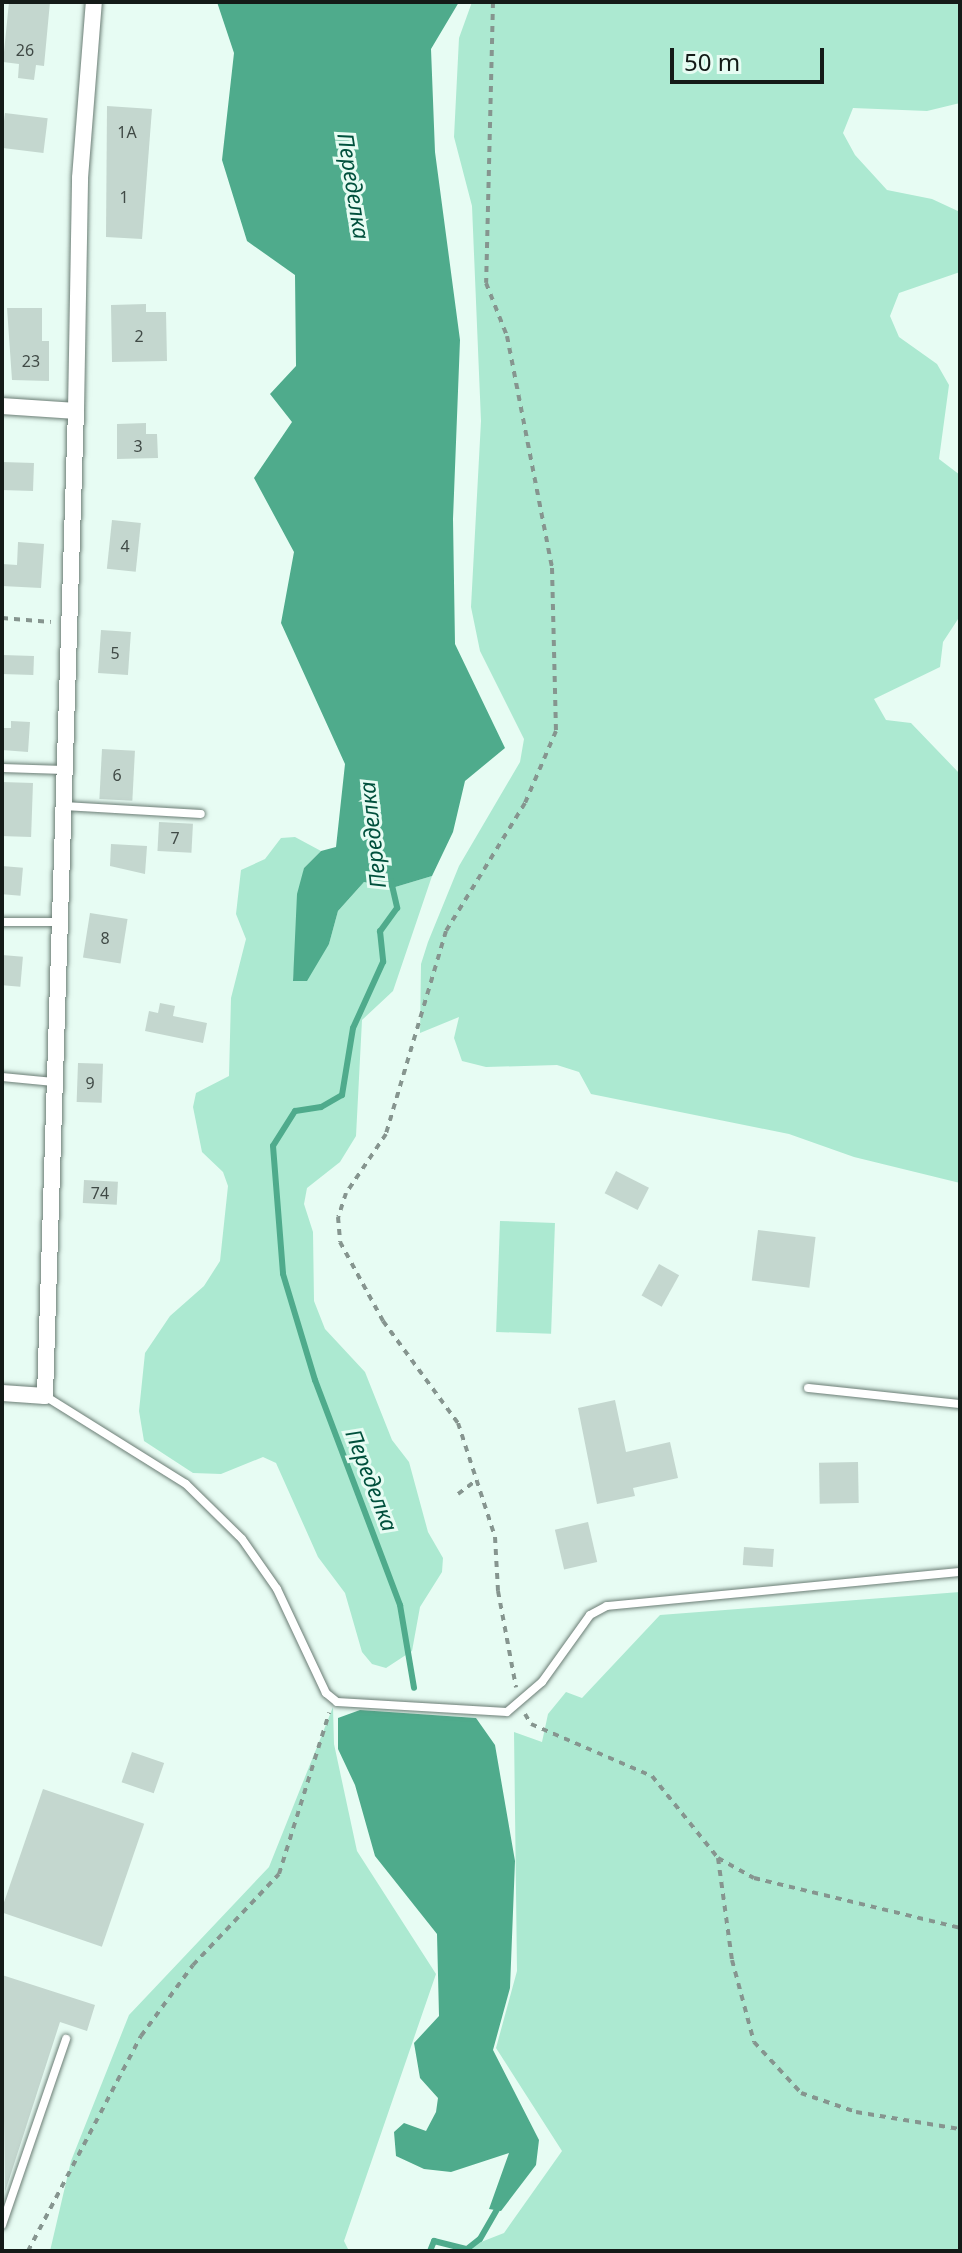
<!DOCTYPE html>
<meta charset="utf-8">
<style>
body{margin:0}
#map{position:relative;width:962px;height:2253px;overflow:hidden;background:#e7fcf3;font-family:"Noto Sans",sans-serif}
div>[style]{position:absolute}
.green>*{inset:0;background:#ace9d1;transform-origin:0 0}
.water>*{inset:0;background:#4fab8c}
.stream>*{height:6px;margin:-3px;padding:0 3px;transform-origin:3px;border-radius:3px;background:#4fab8c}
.building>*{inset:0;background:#c4d7cf;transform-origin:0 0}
.path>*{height:4px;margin-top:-2px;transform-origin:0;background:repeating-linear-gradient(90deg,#86958f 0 6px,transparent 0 12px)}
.roads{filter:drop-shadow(0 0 2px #6b7d75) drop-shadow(0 0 2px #6b7d75)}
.lane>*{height:8px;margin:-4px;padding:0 4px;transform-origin:4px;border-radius:4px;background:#fff}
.street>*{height:16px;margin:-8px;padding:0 8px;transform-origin:8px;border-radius:8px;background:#fff}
span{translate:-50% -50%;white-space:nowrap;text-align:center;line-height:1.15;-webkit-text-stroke:6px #e7fcf3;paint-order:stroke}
.number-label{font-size:16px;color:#404a46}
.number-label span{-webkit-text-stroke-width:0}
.water-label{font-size:22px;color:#00503c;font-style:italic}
.frame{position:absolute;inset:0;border:4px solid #141b18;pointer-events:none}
.scale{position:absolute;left:670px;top:48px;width:154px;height:36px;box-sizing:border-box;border:4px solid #141b18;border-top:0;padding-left:10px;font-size:24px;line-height:28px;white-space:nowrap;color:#141b18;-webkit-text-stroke:6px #e7fcf3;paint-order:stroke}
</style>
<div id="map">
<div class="green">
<div style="clip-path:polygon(472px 2px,960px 2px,960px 103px,927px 111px,853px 108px,843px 133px,855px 155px,887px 190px,932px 199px,960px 212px,960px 272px,899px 293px,890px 316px,899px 337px,937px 364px,949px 385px,939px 459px,960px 475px,960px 616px,943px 642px,940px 667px,874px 699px,886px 720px,911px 723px,960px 774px,960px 1183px,854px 1157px,789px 1134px,591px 1094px,579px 1072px,557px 1065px,486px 1067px,462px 1061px,454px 1038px,459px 1017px,420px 1033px,421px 964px,428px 942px,459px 866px,520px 762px,524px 739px,480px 651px,471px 607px,481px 421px,472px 206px,454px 137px,459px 38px)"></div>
<div style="clip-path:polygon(295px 837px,321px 851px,304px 868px,293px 980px,329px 944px,338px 911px,364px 882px,392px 888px,432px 876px,393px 991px,362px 1020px,356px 1136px,340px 1162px,307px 1188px,304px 1204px,313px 1232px,314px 1301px,325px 1329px,365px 1372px,392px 1440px,409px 1462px,428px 1532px,443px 1558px,442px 1572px,420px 1607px,412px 1651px,386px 1668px,372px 1664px,362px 1652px,345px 1593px,318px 1557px,276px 1463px,263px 1457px,221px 1474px,193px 1473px,144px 1441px,139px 1411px,145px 1353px,170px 1316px,204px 1286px,220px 1261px,228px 1186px,223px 1172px,202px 1152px,193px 1107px,196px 1093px,229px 1076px,231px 998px,246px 939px,236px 914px,241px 870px,265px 859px,281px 838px)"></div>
<div style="left:500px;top:1221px;width:55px;height:111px;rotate:2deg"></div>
<div style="clip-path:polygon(960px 1592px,960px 2251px,458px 2251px,504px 2233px,562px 2151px,496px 2048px,517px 1971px,514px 1732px,542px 1742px,548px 1714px,566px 1692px,582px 1698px,660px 1615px)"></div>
<div style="clip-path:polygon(333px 1707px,334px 1744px,357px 1851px,436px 1974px,344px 2241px,349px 2251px,50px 2251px,71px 2161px,129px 2015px,269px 1867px)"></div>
</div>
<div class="water">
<div style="clip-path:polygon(217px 2px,459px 2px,431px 49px,435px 152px,460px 340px,453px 519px,455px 644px,505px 748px,465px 781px,453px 832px,432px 876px,392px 888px,364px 882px,338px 911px,329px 944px,307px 981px,293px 981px,297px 894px,304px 868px,321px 851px,336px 847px,345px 764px,281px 623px,294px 552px,254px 478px,292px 422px,270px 394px,296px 366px,295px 275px,247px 241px,222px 160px,234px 53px)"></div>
<div style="clip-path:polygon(360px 1710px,476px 1718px,495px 1745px,515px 1861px,510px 1988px,493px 2050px,539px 2140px,536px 2165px,501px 2211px,489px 2209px,509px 2153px,451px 2172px,424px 2169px,396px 2156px,394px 2132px,404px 2123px,426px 2131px,436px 2112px,438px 2098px,420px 2078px,414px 2043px,439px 2016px,437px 1934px,375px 1856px,355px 1785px,338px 1749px,338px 1718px)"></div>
</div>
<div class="stream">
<div style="left:391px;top:881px;width:28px;rotate:77deg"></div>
<div style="left:397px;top:908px;width:29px;rotate:126deg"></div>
<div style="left:380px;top:931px;width:31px;rotate:84deg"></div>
<div style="left:383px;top:962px;width:72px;rotate:114.4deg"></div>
<div style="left:353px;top:1028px;width:68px;rotate:99.3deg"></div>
<div style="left:342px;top:1095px;width:24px;rotate:150deg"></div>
<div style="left:321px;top:1107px;width:26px;rotate:171deg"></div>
<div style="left:295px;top:1111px;width:41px;rotate:122.2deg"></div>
<div style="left:273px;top:1146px;width:128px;rotate:85.5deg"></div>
<div style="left:283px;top:1274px;width:111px;rotate:73.2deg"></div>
<div style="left:315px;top:1380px;width:241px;rotate:69.3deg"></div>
<div style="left:400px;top:1605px;width:84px;rotate:80.4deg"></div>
<div style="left:430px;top:2251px;width:11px;rotate:-68deg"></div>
<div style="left:434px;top:2241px;width:34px;rotate:14deg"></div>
<div style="left:467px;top:2249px;width:16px;rotate:-38deg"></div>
<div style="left:480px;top:2239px;width:38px;rotate:-60deg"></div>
</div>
<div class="building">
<div style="clip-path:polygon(9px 2px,50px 2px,44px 66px,36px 65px,34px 80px,18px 78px,19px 64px,3px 62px)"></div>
<div style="clip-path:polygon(107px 106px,152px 109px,142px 239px,106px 237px)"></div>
<div style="left:5px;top:113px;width:43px;height:35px;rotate:7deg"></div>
<div style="clip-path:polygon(146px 304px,146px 312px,166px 312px,167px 361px,112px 362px,111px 305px)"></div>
<div style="clip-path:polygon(7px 308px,42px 308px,42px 341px,49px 341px,49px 381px,12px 380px)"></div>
<div style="clip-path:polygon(146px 423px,146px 434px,157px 434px,158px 458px,117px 459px,117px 424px)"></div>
<div style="left:2px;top:462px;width:32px;height:28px;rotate:2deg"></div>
<div style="left:112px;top:520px;width:29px;height:49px;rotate:6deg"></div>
<div style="clip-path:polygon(18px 542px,44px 544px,41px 588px,2px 586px,2px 564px,17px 565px)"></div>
<div style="left:101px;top:630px;width:30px;height:43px;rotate:4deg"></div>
<div style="left:2px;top:655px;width:32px;height:19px;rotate:2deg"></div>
<div style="clip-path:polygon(11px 721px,30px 722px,28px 752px,2px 750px,2px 728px,11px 728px)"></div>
<div style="left:102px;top:749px;width:33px;height:50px;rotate:3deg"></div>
<div style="left:2px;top:782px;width:31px;height:54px;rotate:2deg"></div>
<div style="left:159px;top:822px;width:34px;height:29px;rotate:3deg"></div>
<div style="clip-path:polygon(111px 844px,147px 846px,145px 874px,110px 866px)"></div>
<div style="left:2px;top:866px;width:21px;height:28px;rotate:5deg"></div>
<div style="left:90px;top:913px;width:38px;height:45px;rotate:9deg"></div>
<div style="left:2px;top:955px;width:21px;height:30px;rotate:5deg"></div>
<div style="clip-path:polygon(160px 1003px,175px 1006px,173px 1016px,207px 1023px,203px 1043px,145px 1031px,149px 1011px,158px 1013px)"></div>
<div style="left:78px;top:1063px;width:25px;height:39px;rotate:2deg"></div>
<div style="left:616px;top:1171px;width:37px;height:25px;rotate:27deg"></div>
<div style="left:84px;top:1180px;width:34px;height:23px;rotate:3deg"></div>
<div style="left:758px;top:1230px;width:58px;height:51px;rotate:7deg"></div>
<div style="left:659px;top:1264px;width:23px;height:36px;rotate:29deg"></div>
<div style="clip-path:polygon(615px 1400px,626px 1452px,670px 1442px,678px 1478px,633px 1488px,635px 1496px,597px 1504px,578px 1408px)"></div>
<div style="left:858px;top:1462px;width:41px;height:39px;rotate:89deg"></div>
<div style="left:588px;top:1522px;width:41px;height:34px;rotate:77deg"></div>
<div style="left:744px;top:1547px;width:30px;height:18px;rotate:4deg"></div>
<div style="left:132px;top:1752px;width:34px;height:32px;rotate:19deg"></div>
<div style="left:43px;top:1789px;width:107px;height:130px;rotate:19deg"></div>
<div style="clip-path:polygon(2px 1975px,95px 2005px,87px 2031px,60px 2022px,5px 2192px)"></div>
</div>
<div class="path">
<div style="left:493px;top:2px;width:281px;rotate:91.4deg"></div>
<div style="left:486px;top:283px;width:57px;rotate:68.4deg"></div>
<div style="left:507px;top:336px;width:236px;rotate:79deg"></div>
<div style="left:552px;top:568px;width:163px;rotate:88.6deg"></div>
<div style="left:556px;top:731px;width:78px;rotate:113.3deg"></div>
<div style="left:525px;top:803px;width:150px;rotate:121.7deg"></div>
<div style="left:446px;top:931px;width:212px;rotate:106.5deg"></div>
<div style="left:386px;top:1134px;width:71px;rotate:124.1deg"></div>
<div style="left:346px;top:1193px;width:25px;rotate:108deg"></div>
<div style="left:338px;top:1217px;width:25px;rotate:85deg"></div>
<div style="left:340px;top:1242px;width:90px;rotate:61.4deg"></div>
<div style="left:383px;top:1321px;width:127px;rotate:53.7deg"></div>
<div style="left:458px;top:1423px;width:120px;rotate:72deg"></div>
<div style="left:495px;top:1537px;width:54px;rotate:86.8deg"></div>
<div style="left:498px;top:1591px;width:98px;rotate:79.4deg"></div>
<div style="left:2px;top:618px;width:49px;rotate:4.7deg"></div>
<div style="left:458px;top:1494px;width:21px;rotate:-37deg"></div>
<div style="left:525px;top:1714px;width:12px;rotate:59deg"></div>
<div style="left:531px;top:1724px;width:132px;rotate:23.3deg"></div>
<div style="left:652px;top:1776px;width:105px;rotate:51.2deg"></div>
<div style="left:718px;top:1858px;width:41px;rotate:29.1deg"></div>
<div style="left:754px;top:1878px;width:212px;rotate:13.6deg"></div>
<div style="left:718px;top:1858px;width:103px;rotate:82.2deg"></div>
<div style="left:732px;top:1960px;width:85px;rotate:75deg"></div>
<div style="left:754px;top:2042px;width:69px;rotate:47.3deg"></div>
<div style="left:801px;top:2093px;width:58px;rotate:19.1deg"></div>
<div style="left:856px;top:2112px;width:105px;rotate:9.3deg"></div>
<div style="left:28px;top:2251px;width:243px;rotate:-62.3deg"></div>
<div style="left:141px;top:2036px;width:88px;rotate:-53.8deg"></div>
<div style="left:193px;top:1965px;width:125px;rotate:-46.6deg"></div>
<div style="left:279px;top:1874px;width:169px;rotate:-72.7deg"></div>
</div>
<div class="roads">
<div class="lane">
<div style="left:2px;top:768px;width:62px;rotate:1.8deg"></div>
<div style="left:64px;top:806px;width:137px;rotate:3.3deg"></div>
<div style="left:2px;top:922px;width:57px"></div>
<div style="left:2px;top:1077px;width:52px;rotate:5.5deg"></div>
<div style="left:808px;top:1388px;width:153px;rotate:6deg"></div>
<div style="left:45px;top:1396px;width:166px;rotate:32deg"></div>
<div style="left:186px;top:1484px;width:78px;rotate:44.5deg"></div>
<div style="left:242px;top:1539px;width:61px;rotate:55deg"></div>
<div style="left:277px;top:1589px;width:115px;rotate:64.8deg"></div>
<div style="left:326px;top:1693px;width:14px;rotate:39deg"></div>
<div style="left:337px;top:1702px;width:170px;rotate:3.4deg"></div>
<div style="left:507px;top:1712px;width:46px;rotate:-40.6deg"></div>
<div style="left:542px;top:1682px;width:82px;rotate:-54.4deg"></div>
<div style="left:590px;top:1615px;width:19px;rotate:-28deg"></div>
<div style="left:607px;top:1606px;width:355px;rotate:-5.5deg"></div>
<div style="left:2px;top:2225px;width:197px;rotate:-71deg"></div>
</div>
<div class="street">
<div style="left:2px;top:406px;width:74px;rotate:3.9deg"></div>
<div style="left:76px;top:411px;width:233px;rotate:-89deg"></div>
<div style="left:80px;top:178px;width:177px;rotate:-85.5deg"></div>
<div style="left:2px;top:1393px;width:43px;rotate:4deg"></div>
<div style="left:45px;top:1396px;width:985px;rotate:-88.2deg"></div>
</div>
</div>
<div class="number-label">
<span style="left:25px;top:50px">26</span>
<span style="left:127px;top:132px">1А</span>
<span style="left:124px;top:197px">1</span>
<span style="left:139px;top:336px">2</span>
<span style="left:31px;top:361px">23</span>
<span style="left:138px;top:446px">3</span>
<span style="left:125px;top:546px">4</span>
<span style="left:115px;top:653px">5</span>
<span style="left:117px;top:775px">6</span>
<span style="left:175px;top:838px">7</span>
<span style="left:105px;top:938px">8</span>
<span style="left:90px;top:1083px">9</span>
<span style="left:100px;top:1193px">74</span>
</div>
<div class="water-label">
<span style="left:354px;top:186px;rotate:81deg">Переделка</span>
<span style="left:372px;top:835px;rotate:-96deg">Переделка</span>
<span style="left:372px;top:1480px;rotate:69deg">Переделка</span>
</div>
<div class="frame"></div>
<div class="scale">50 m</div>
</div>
